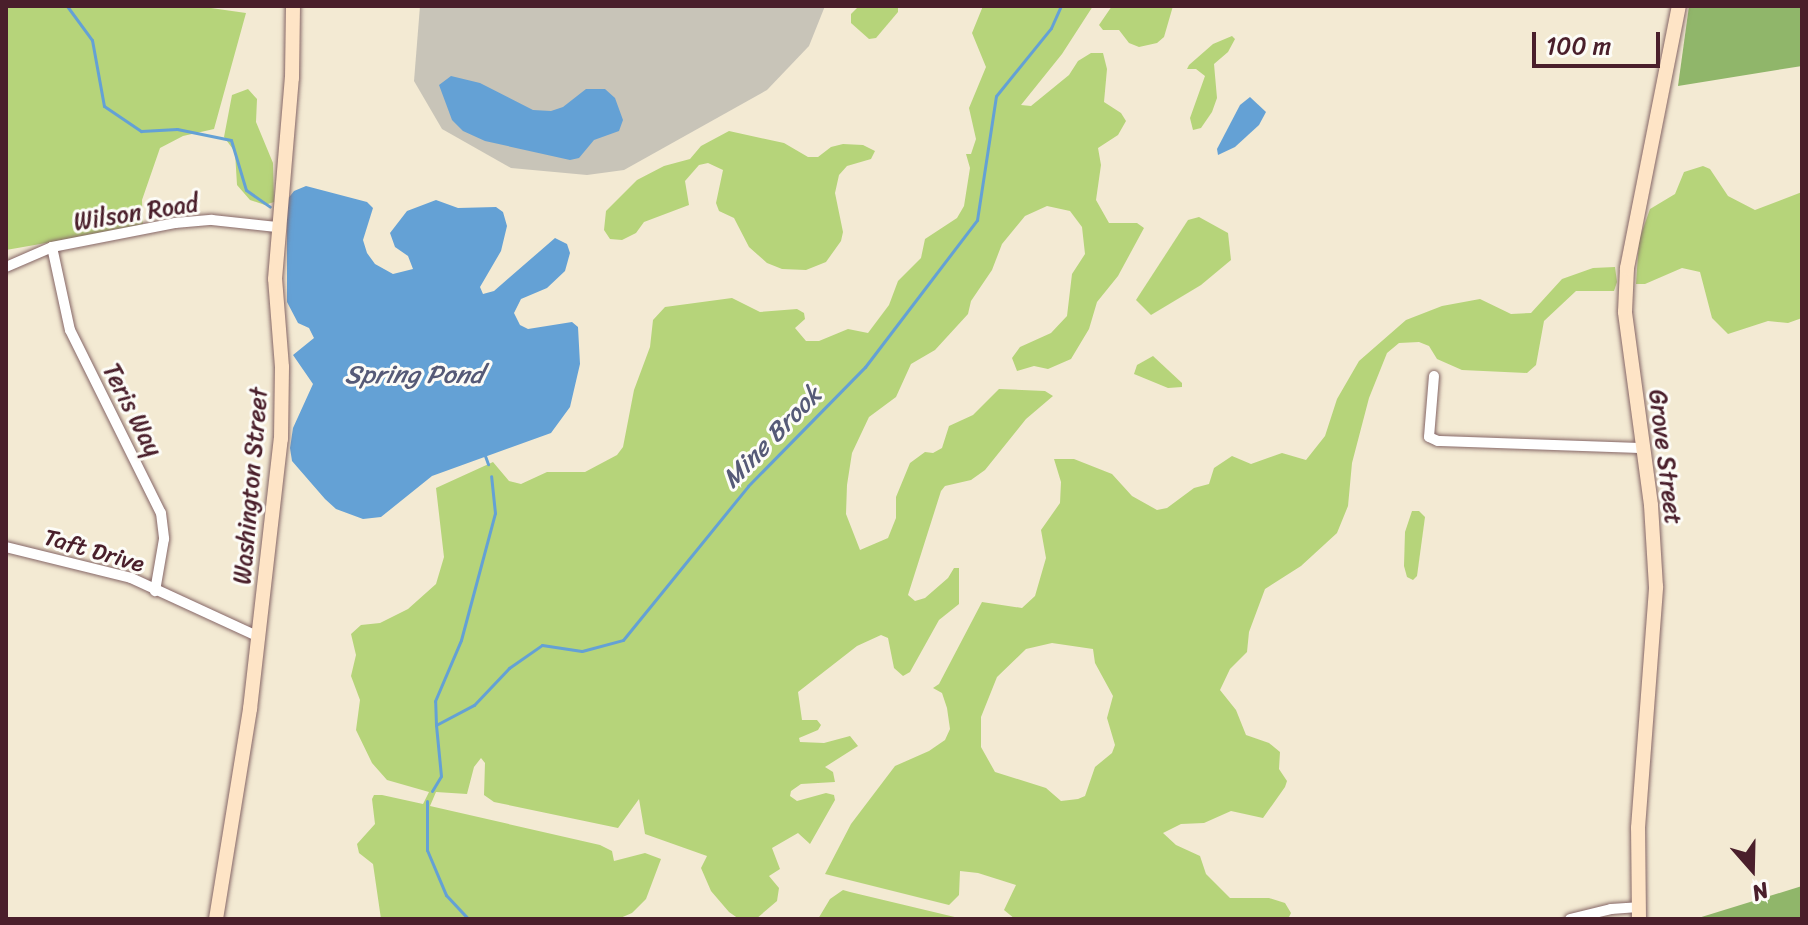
<!DOCTYPE html>
<style>
body{margin:0}
#map{position:relative;width:1808px;height:925px;overflow:hidden;background:#f3ead3;font-family:Sriracha,sans-serif}
div>[style]{position:absolute}
.industrial>*{inset:0;background:#c8c4b8}
.green>*{inset:0;background:#b6d47a}
.forest>*{inset:0;background:#90b66a}
.water>*{inset:0;background:#64a1d5}
.stream>*{height:3px;margin:-1.5px;padding:0 1.5px;transform-origin:1.5px;border-radius:1.5px;background:#64a1d5}
.roads{filter:drop-shadow(0 0 2px #856666) drop-shadow(0 0 2px #856666)}
.minor>*{height:10px;margin:-5px;padding:0 5px;transform-origin:5px;border-radius:5px;background:#fff}
.secondary>*{height:14px;margin:-7px;padding:0 7px;transform-origin:7px;border-radius:7px;background:#fee4c6}
span{translate:-50% -50%;white-space:nowrap;text-align:center;line-height:1.15;-webkit-text-stroke:6px #fdfcf7;paint-order:stroke}
.street-label{font-size:24px;color:#4a1f2b}
.water-label{font-size:26px;color:#565a77;font-style:italic}
.frame{position:absolute;inset:0;border:8px solid #4a1f2b;pointer-events:none}
.north{position:absolute;left:1712px;top:829px;width:80px;height:80px;-webkit-text-stroke:6px #fdfcf7;paint-order:stroke;rotate:160deg;font-size:22px;font-weight:700;line-height:32px;text-align:center;color:#4a1f2b}
.north::after{content:'';display:block;margin:auto;width:28px;height:36px;background:#4a1f2b;clip-path:polygon(50% 0,100% 100%,50% 72%,0 100%)}
.scale{position:absolute;left:1532px;top:32px;width:128px;height:36px;box-sizing:border-box;border:4px solid #4a1f2b;border-top:0;padding-left:10px;font-size:24px;line-height:28px;white-space:nowrap;color:#4a1f2b;-webkit-text-stroke:6px #fdfcf7;paint-order:stroke}
</style>
<div id="map">
<div class="industrial">
<div style="clip-path:polygon(420px 6px,825px 6px,809px 46px,767px 90px,624px 170px,587px 175px,511px 168px,442px 129px,414px 81px)"></div>
</div>
<div class="green">
<div style="clip-path:polygon(6px 6px,204px 7px,246px 13px,214px 129px,183px 136px,160px 148px,142px 200px,143px 226px,6px 250px)"></div>
<div style="clip-path:polygon(859px 6px,898px 6px,898px 12px,876px 38px,869px 39px,851px 23px,851px 14px)"></div>
<div style="clip-path:polygon(983px 6px,1093px 6px,1062px 54px,1021px 105px,1031px 106px,1069px 75px,1078px 61px,1091px 53px,1103px 53px,1107px 69px,1104px 102px,1121px 113px,1126px 121px,1118px 135px,1098px 148px,1101px 165px,1096px 200px,1109px 223px,1137px 223px,1144px 228px,1118px 276px,1097px 302px,1089px 329px,1071px 359px,1048px 369px,1034px 366px,1017px 371px,1012px 358px,1020px 347px,1051px 333px,1067px 316px,1072px 274px,1085px 254px,1082px 227px,1070px 211px,1047px 206px,1025px 216px,1002px 244px,992px 270px,971px 301px,968px 314px,935px 350px,911px 364px,896px 397px,869px 417px,852px 453px,847px 485px,846px 514px,860px 550px,888px 538px,896px 518px,896px 497px,910px 463px,925px 452px,933px 453px,942px 448px,949px 426px,973px 415px,999px 389px,1045px 391px,1053px 396px,1026px 419px,985px 470px,971px 480px,945px 486px,941px 491px,908px 595px,915px 601px,925px 598px,948px 578px,954px 568px,959px 568px,959px 604px,939px 620px,910px 672px,903px 676px,894px 668px,888px 638px,881px 635px,857px 646px,798px 692px,802px 720px,817px 720px,821px 725px,818px 730px,799px 738px,800px 742px,824px 743px,850px 736px,858px 746px,825px 767px,833px 772px,835px 782px,801px 784px,791px 791px,790px 796px,797px 801px,826px 793px,834px 795px,835px 800px,810px 844px,798px 833px,772px 848px,780px 869px,769px 876px,779px 888px,777px 901px,756px 919px,739px 919px,729px 912px,711px 891px,701px 868px,707px 856px,645px 834px,639px 799px,618px 828px,494px 802px,484px 795px,485px 763px,481px 758px,474px 767px,467px 794px,436px 792px,430px 806px,600px 845px,612px 851px,614px 861px,645px 853px,661px 859px,646px 899px,632px 913px,618px 919px,381px 919px,373px 864px,359px 853px,357px 844px,375px 824px,372px 799px,374px 795px,382px 795px,423px 804px,429px 792px,387px 780px,372px 763px,356px 730px,360px 700px,351px 676px,356px 655px,351px 634px,361px 625px,380px 623px,408px 609px,436px 584px,444px 557px,436px 488px,493px 462px,509px 481px,521px 484px,547px 472px,585px 472px,617px 455px,623px 447px,634px 390px,650px 347px,653px 320px,665px 307px,732px 298px,760px 312px,797px 309px,804px 313px,805px 319px,795px 328px,806px 341px,819px 341px,848px 329px,868px 333px,889px 305px,898px 281px,921px 258px,925px 239px,957px 218px,964px 206px,970px 168px,966px 154px,971px 154px,976px 139px,969px 108px,986px 67px,972px 33px)"></div>
<div style="clip-path:polygon(1112px 6px,1173px 6px,1164px 37px,1157px 43px,1139px 47px,1129px 43px,1119px 30px,1103px 30px,1099px 25px)"></div>
<div style="clip-path:polygon(1232px 36px,1235px 39px,1228px 52px,1214px 64px,1217px 98px,1212px 112px,1201px 128px,1193px 130px,1190px 118px,1205px 76px,1196px 69px,1187px 69px,1189px 65px,1213px 44px)"></div>
<div style="clip-path:polygon(248px 89px,257px 99px,256px 122px,273px 163px,274px 202px,265px 205px,250px 200px,237px 185px,235px 152px,224px 137px,232px 95px)"></div>
<div style="clip-path:polygon(729px 131px,784px 143px,808px 157px,818px 157px,831px 147px,843px 144px,863px 145px,875px 151px,871px 159px,847px 166px,839px 175px,835px 193px,843px 232px,841px 241px,826px 262px,806px 270px,782px 269px,767px 263px,749px 247px,734px 218px,719px 211px,716px 203px,723px 170px,708px 163px,699px 165px,685px 181px,689px 205px,644px 222px,636px 233px,622px 240px,610px 239px,604px 230px,606px 211px,637px 180px,664px 166px,690px 159px,701px 146px)"></div>
<div style="clip-path:polygon(1703px 166px,1710px 169px,1728px 196px,1755px 210px,1802px 192px,1802px 318px,1788px 323px,1768px 321px,1728px 334px,1712px 318px,1700px 272px,1682px 268px,1645px 284px,1636px 284px,1639px 240px,1650px 209px,1675px 194px,1684px 172px)"></div>
<div style="clip-path:polygon(1199px 217px,1228px 233px,1231px 260px,1201px 285px,1151px 315px,1136px 300px,1188px 220px)"></div>
<div style="clip-path:polygon(evenodd,1615px 267px,1617px 282px,1614px 291px,1576px 291px,1544px 321px,1536px 365px,1527px 373px,1462px 370px,1437px 359px,1429px 346px,1419px 342px,1399px 343px,1387px 353px,1369px 398px,1352px 463px,1348px 506px,1337px 533px,1301px 566px,1265px 589px,1249px 632px,1247px 652px,1230px 669px,1220px 690px,1236px 710px,1246px 735px,1269px 743px,1280px 752px,1279px 769px,1287px 781px,1285px 787px,1263px 818px,1231px 811px,1204px 823px,1181px 824px,1163px 833px,1176px 845px,1200px 856px,1206px 874px,1230px 898px,1269px 898px,1285px 903px,1291px 913px,1288px 919px,1015px 919px,1004px 910px,1016px 885px,978px 873px,960px 871px,959px 895px,949px 905px,825px 874px,851px 824px,895px 766px,929px 751px,945px 740px,950px 729px,947px 708px,942px 693px,933px 688px,939px 684px,982px 602px,1022px 608px,1035px 596px,1046px 558px,1041px 530px,1060px 503px,1061px 482px,1054px 459px,1074px 459px,1112px 474px,1132px 496px,1157px 510px,1167px 508px,1194px 488px,1209px 484px,1214px 468px,1232px 456px,1251px 464px,1282px 453px,1306px 460px,1325px 436px,1337px 399px,1359px 361px,1406px 320px,1442px 306px,1480px 299px,1511px 314px,1531px 313px,1562px 279px,1593px 268px,1615px 267px,1052px 643px,1093px 649px,1095px 663px,1113px 696px,1107px 718px,1115px 745px,1112px 753px,1095px 767px,1085px 796px,1078px 799px,1061px 801px,1046px 788px,995px 772px,981px 747px,981px 717px,997px 677px,1026px 649px,1052px 643px)"></div>
<div style="clip-path:polygon(1153px 356px,1182px 383px,1182px 387px,1168px 388px,1134px 374px,1137px 365px)"></div>
<div style="clip-path:polygon(1412px 511px,1419px 511px,1425px 517px,1417px 576px,1413px 580px,1407px 577px,1404px 566px,1405px 532px)"></div>
<div style="clip-path:polygon(843px 890px,850px 892px,963px 919px,818px 919px,830px 899px)"></div>
</div>
<div class="forest">
<div style="clip-path:polygon(1689px 6px,1802px 6px,1802px 66px,1678px 86px)"></div>
<div style="clip-path:polygon(1802px 886px,1802px 919px,1695px 919px)"></div>
</div>
<div class="water">
<div style="clip-path:polygon(451px 76px,480px 83px,533px 110px,551px 111px,563px 107px,586px 89px,605px 89px,615px 98px,623px 120px,619px 131px,594px 140px,579px 158px,570px 160px,485px 141px,463px 131px,452px 120px,439px 85px)"></div>
<div style="clip-path:polygon(1250px 97px,1266px 112px,1259px 125px,1235px 147px,1218px 155px,1217px 149px,1240px 105px)"></div>
<div style="clip-path:polygon(306px 186px,367px 202px,373px 208px,363px 240px,367px 253px,375px 264px,393px 274px,413px 269px,408px 256px,395px 247px,390px 233px,407px 211px,436px 200px,458px 208px,496px 207px,503px 212px,507px 226px,501px 251px,480px 287px,483px 294px,494px 291px,555px 238px,567px 244px,570px 253px,565px 271px,547px 288px,521px 299px,514px 313px,520px 325px,528px 329px,572px 322px,578px 327px,580px 364px,570px 407px,551px 433px,432px 476px,381px 517px,363px 519px,336px 509px,325px 499px,292px 461px,290px 448px,293px 428px,313px 384px,293px 355px,314px 338px,309px 328px,298px 323px,287px 302px,287px 200px,294px 191px)"></div>
</div>
<div class="stream">
<div style="left:67px;top:6px;width:42px;rotate:53.7deg"></div>
<div style="left:92px;top:40px;width:67px;rotate:79.7deg"></div>
<div style="left:104px;top:106px;width:45px;rotate:34deg"></div>
<div style="left:141px;top:131px;width:36px;rotate:-3deg"></div>
<div style="left:177px;top:129px;width:55px;rotate:11.5deg"></div>
<div style="left:231px;top:140px;width:52px;rotate:73.3deg"></div>
<div style="left:246px;top:190px;width:29px;rotate:35deg"></div>
<div style="left:484px;top:453px;width:12px;rotate:70deg"></div>
<div style="left:436px;top:725px;width:24px;rotate:-92deg"></div>
<div style="left:435px;top:701px;width:66px;rotate:-66.9deg"></div>
<div style="left:461px;top:640px;width:131px;rotate:-75deg"></div>
<div style="left:495px;top:513px;width:37px;rotate:-96deg"></div>
<div style="left:432px;top:791px;width:17px;rotate:-59deg"></div>
<div style="left:441px;top:776px;width:51px;rotate:-95.6deg"></div>
<div style="left:436px;top:725px;width:43px;rotate:-27.8deg"></div>
<div style="left:474px;top:705px;width:51px;rotate:-46.6deg"></div>
<div style="left:509px;top:668px;width:40px;rotate:-34.9deg"></div>
<div style="left:542px;top:645px;width:40px;rotate:8.5deg"></div>
<div style="left:582px;top:651px;width:42px;rotate:-15deg"></div>
<div style="left:623px;top:640px;width:198px;rotate:-50.9deg"></div>
<div style="left:748px;top:486px;width:167px;rotate:-45.5deg"></div>
<div style="left:865px;top:367px;width:185px;rotate:-52.7deg"></div>
<div style="left:977px;top:220px;width:125px;rotate:-81.3deg"></div>
<div style="left:996px;top:96px;width:87px;rotate:-51deg"></div>
<div style="left:1051px;top:28px;width:24px;rotate:-66deg"></div>
<div style="left:427px;top:801px;width:49px;rotate:90deg"></div>
<div style="left:427px;top:850px;width:49px;rotate:67.1deg"></div>
<div style="left:446px;top:895px;width:33px;rotate:47deg"></div>
</div>
<div class="roads">
<div class="minor">
<div style="left:52px;top:247px;width:85px;rotate:77.8deg"></div>
<div style="left:70px;top:330px;width:204px;rotate:63.6deg"></div>
<div style="left:161px;top:513px;width:26px;rotate:83deg"></div>
<div style="left:164px;top:539px;width:53px;rotate:99.8deg"></div>
<div style="left:6px;top:267px;width:50px;rotate:-23.5deg"></div>
<div style="left:52px;top:247px;width:125px;rotate:-11deg"></div>
<div style="left:175px;top:223px;width:37px;rotate:-5deg"></div>
<div style="left:212px;top:220px;width:65px;rotate:6.1deg"></div>
<div style="left:1434px;top:376px;width:61px;rotate:94.7deg"></div>
<div style="left:1429px;top:437px;width:10px;rotate:24deg"></div>
<div style="left:1438px;top:441px;width:204px;rotate:2deg"></div>
<div style="left:6px;top:547px;width:129px;rotate:13.9deg"></div>
<div style="left:131px;top:578px;width:139px;rotate:24.7deg"></div>
<div style="left:1570px;top:919px;width:42px;rotate:-13.7deg"></div>
<div style="left:1611px;top:909px;width:27px;rotate:-4deg"></div>
</div>
<div class="secondary">
<div style="left:216px;top:919px;width:213px;rotate:-80.8deg"></div>
<div style="left:250px;top:709px;width:272px;rotate:-83.5deg"></div>
<div style="left:281px;top:439px;width:72px;rotate:-89.2deg"></div>
<div style="left:282px;top:367px;width:88px;rotate:-94.5deg"></div>
<div style="left:275px;top:279px;width:202px;rotate:-85.2deg"></div>
<div style="left:292px;top:78px;width:72px;rotate:-89.2deg"></div>
<div style="left:1639px;top:919px;width:91px;rotate:-90.6deg"></div>
<div style="left:1638px;top:828px;width:242px;rotate:-85.7deg"></div>
<div style="left:1656px;top:587px;width:82px;rotate:-93.5deg"></div>
<div style="left:1651px;top:505px;width:195px;rotate:-97.7deg"></div>
<div style="left:1625px;top:312px;width:44px;rotate:-87.4deg"></div>
<div style="left:1627px;top:268px;width:267px;rotate:-78.8deg"></div>
</div>
</div>
<div class="street-label">
<span style="left:136px;top:213px;rotate:-9deg">Wilson Road</span>
<span style="left:132px;top:410px;rotate:63deg">Teris Way</span>
<span style="left:1665px;top:457px;rotate:83deg">Grove Street</span>
<span style="left:251px;top:486px;rotate:-85deg">Washington Street</span>
<span style="left:94px;top:551px;rotate:16deg">Taft Drive</span>
</div>
<div class="water-label">
<span style="left:414px;top:375px">Spring Pond</span>
<span style="left:772px;top:437px;rotate:-46deg">Mine Brook</span>
</div>
<div class="frame"></div>
<div class="north">N</div>
<div class="scale">100 m</div>
</div>
